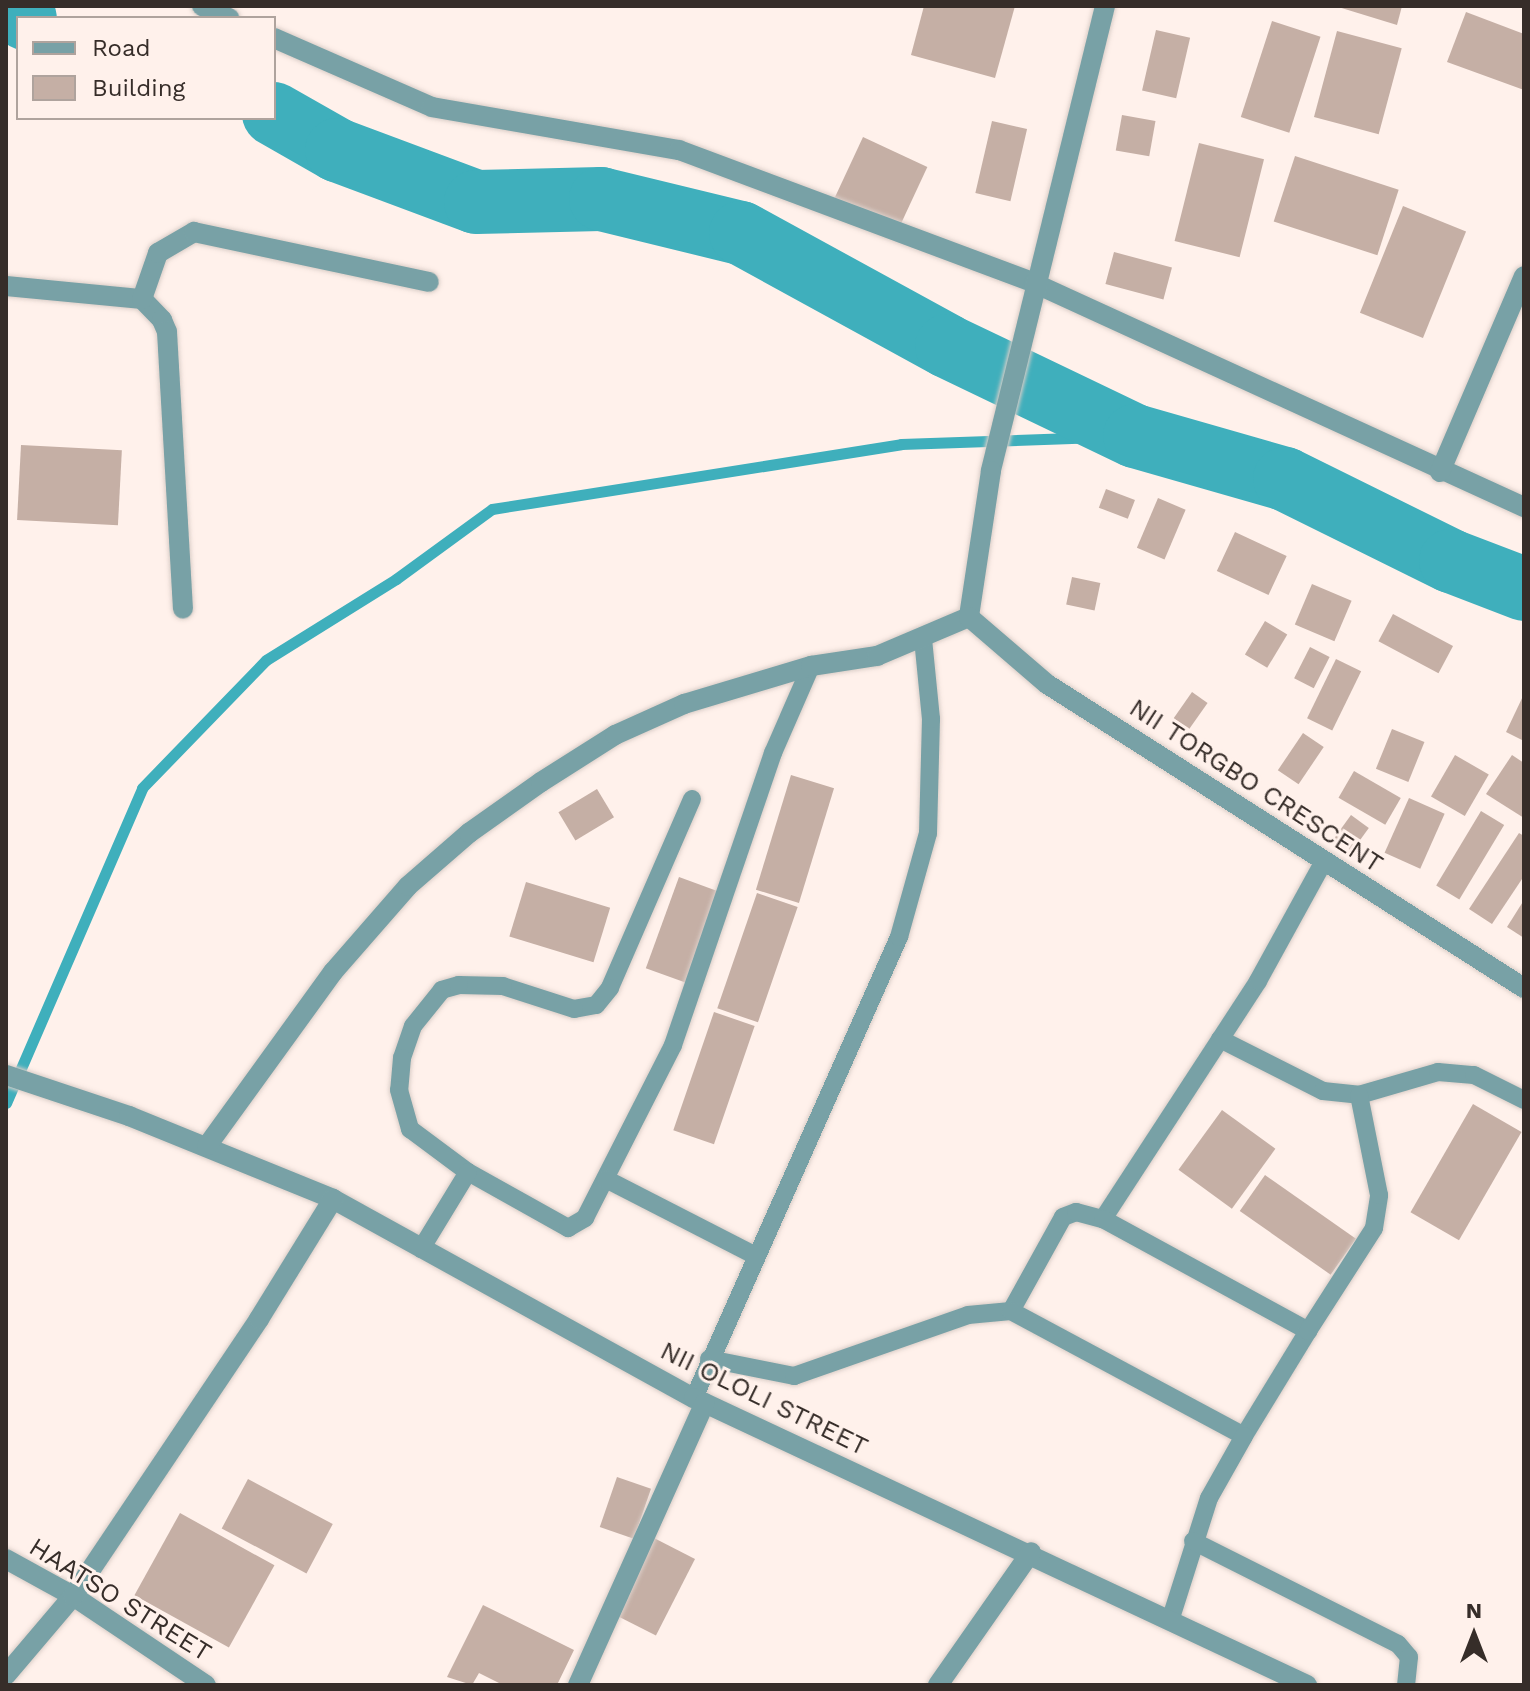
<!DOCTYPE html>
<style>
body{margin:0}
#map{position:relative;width:1530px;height:1691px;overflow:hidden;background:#fff1eb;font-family:"Work Sans",sans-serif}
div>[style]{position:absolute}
.stream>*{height:11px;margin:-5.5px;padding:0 5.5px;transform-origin:5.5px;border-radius:5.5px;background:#3fafbc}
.river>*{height:64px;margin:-32px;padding:0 32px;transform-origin:32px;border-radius:32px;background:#3fafbc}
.building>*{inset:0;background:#c5afa5;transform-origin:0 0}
.roads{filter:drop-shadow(0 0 2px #dbcec8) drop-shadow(0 0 2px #dbcec8)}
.service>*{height:18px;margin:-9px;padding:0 9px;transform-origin:9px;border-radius:9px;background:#78a1a6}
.minor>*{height:20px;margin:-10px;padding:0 10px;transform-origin:10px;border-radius:10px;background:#78a1a6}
.tertiary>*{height:20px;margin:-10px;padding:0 10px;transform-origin:10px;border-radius:10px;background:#78a1a6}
span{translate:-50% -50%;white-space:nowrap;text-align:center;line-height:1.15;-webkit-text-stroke:6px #fff1eb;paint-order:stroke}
.street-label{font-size:26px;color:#362d29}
.frame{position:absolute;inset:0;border:8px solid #362d29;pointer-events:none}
.legend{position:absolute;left:16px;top:16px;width:260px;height:104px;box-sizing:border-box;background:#fff1eb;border:2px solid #afa39d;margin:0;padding:10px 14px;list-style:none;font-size:24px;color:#362d29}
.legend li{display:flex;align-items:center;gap:16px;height:40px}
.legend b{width:40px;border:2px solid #afa39d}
.north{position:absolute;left:1434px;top:1595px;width:80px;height:80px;-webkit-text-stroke:6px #fff1eb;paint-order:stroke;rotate:0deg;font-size:22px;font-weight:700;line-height:32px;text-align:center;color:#362d29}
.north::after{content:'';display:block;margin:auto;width:28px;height:36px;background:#362d29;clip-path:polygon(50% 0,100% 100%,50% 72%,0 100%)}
</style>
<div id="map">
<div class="stream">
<div style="left:6px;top:1103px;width:343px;rotate:-66.6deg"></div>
<div style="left:142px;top:788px;width:178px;rotate:-45.9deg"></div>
<div style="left:266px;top:660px;width:153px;rotate:-31.9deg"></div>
<div style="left:396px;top:579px;width:119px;rotate:-36.1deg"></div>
<div style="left:492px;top:509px;width:414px;rotate:-9deg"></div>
<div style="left:901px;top:444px;width:234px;rotate:-2deg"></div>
</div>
<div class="river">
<div style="left:10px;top:6px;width:19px;rotate:39deg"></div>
<div style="left:274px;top:114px;width:73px;rotate:29.7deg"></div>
<div style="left:337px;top:150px;width:148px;rotate:20.5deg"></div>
<div style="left:476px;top:202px;width:125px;rotate:-1.4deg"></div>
<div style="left:601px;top:199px;width:144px;rotate:13.7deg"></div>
<div style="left:741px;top:233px;width:235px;rotate:28.7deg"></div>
<div style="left:947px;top:346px;width:208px;rotate:25.6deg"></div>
<div style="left:1135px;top:436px;width:156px;rotate:16deg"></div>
<div style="left:1285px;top:479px;width:185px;rotate:26.3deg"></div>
<div style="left:1451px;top:561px;width:78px;rotate:21deg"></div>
</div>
<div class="building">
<div style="clip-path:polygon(924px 6px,1015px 6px,995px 78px,911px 55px)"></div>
<div style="clip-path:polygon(1335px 6px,1402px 6px,1397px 25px)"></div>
<div style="clip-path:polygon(1466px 12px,1524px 34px,1524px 90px,1447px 62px)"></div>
<div style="left:1272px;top:21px;width:51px;height:101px;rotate:18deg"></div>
<div style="left:1156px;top:30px;width:35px;height:62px;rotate:13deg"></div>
<div style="left:1337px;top:31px;width:67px;height:89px;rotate:15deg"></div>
<div style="left:1122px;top:115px;width:34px;height:36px;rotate:10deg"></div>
<div style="left:992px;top:121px;width:36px;height:74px;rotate:13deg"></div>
<div style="left:863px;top:137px;width:71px;height:68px;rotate:25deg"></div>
<div style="left:1199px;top:143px;width:67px;height:101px;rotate:14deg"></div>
<div style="left:1295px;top:156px;width:109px;height:69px;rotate:18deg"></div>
<div style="left:1403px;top:206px;width:68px;height:115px;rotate:22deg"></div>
<div style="left:1114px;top:252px;width:60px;height:33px;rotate:15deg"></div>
<div style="left:21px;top:445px;width:101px;height:75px;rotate:3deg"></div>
<div style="left:1106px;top:489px;width:31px;height:20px;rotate:21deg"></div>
<div style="left:1158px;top:498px;width:30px;height:54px;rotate:23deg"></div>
<div style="left:1235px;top:532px;width:57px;height:43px;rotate:25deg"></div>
<div style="left:1072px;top:577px;width:29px;height:28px;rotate:12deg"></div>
<div style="left:1312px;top:584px;width:43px;height:44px;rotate:23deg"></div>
<div style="left:1393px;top:614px;width:68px;height:31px;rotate:28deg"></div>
<div style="left:1265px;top:621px;width:26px;height:39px;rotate:31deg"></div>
<div style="left:1310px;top:647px;width:22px;height:35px;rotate:27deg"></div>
<div style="left:1336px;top:659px;width:28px;height:66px;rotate:26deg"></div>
<div style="left:1192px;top:692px;width:19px;height:32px;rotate:35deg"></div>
<div style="clip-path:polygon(1524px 694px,1524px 741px,1506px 732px)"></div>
<div style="left:1392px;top:729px;width:35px;height:43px;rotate:22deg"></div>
<div style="left:1303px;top:733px;width:25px;height:45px;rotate:34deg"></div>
<div style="left:1455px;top:755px;width:39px;height:48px;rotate:30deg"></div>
<div style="clip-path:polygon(1512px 755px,1524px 763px,1524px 818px,1486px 794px)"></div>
<div style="left:1354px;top:771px;width:54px;height:31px;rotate:30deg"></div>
<div style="left:791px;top:775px;width:45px;height:120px;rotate:17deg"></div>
<div style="left:597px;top:789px;width:33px;height:45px;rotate:59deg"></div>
<div style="left:1409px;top:798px;width:39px;height:60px;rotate:24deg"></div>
<div style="left:1481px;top:811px;width:27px;height:87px;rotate:31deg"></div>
<div style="left:1351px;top:815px;width:22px;height:29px;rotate:36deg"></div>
<div style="clip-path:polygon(1519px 833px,1524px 836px,1524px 876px,1492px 924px,1469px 909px)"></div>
<div style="left:679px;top:877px;width:45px;height:97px;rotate:20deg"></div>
<div style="left:526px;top:882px;width:88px;height:57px;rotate:17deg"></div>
<div style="left:757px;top:893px;width:43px;height:122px;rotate:19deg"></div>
<div style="clip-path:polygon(1524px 900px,1524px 938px,1507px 927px)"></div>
<div style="left:714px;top:1012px;width:43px;height:125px;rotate:19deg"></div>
<div style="left:1473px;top:1104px;width:56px;height:125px;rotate:30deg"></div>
<div style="left:1222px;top:1110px;width:66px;height:74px;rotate:36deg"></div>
<div style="left:1265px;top:1175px;width:111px;height:44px;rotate:35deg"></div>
<div style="left:617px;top:1477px;width:36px;height:53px;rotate:19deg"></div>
<div style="left:248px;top:1479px;width:96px;height:56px;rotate:28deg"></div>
<div style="left:180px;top:1513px;width:108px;height:94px;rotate:29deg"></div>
<div style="left:654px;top:1538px;width:46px;height:86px;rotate:27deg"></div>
<div style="clip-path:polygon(483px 1605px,574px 1650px,557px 1685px,503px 1685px,479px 1673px,472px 1685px,447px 1677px)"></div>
</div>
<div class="roads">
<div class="service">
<div style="left:692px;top:799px;width:206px;rotate:113.5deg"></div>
<div style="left:610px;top:988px;width:22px;rotate:129deg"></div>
<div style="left:596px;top:1005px;width:22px;rotate:170deg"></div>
<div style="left:574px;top:1009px;width:75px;rotate:-162.1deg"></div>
<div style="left:503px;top:986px;width:44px;rotate:-178.7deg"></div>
<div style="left:459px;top:985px;width:18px;rotate:164deg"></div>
<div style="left:442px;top:990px;width:46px;rotate:128.9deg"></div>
<div style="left:413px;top:1026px;width:34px;rotate:109deg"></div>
<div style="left:402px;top:1058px;width:32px;rotate:95deg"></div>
<div style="left:399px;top:1090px;width:41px;rotate:74.2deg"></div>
<div style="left:410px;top:1129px;width:72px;rotate:36.6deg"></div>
<div style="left:468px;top:1172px;width:115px;rotate:29.2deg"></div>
<div style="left:568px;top:1228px;width:20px;rotate:-30deg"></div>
<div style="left:585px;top:1218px;width:194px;rotate:-63deg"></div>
<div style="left:673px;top:1045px;width:309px;rotate:-71.1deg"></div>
<div style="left:773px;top:753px;width:95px;rotate:-66.4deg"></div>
<div style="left:1220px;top:1039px;width:115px;rotate:26.8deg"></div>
<div style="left:1323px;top:1091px;width:36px;rotate:6deg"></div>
<div style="left:1359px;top:1095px;width:82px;rotate:-16.2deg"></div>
<div style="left:1438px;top:1072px;width:36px;rotate:5deg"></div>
<div style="left:1474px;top:1075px;width:56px;rotate:26.6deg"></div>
<div style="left:606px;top:1179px;width:169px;rotate:27.2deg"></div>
<div style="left:1103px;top:1219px;width:284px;rotate:-56.9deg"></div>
<div style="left:1258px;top:981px;width:137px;rotate:-61.2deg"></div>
<div style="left:421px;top:1249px;width:90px;rotate:-58.6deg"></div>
<div style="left:1011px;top:1311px;width:107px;rotate:-61deg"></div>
<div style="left:1063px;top:1217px;width:14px;rotate:-21deg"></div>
<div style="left:1076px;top:1212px;width:28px;rotate:15deg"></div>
<div style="left:1103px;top:1219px;width:234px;rotate:28.6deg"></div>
<div style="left:1308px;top:1331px;width:123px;rotate:121.4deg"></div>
<div style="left:1308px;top:1331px;width:122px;rotate:-57.3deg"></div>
<div style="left:1374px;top:1228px;width:33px;rotate:-81deg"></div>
<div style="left:1379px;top:1195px;width:102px;rotate:-101.3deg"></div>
<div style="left:709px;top:1359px;width:87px;rotate:11.3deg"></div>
<div style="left:794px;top:1376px;width:184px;rotate:-19.3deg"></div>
<div style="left:968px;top:1315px;width:43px;rotate:-5.3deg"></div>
<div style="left:1011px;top:1311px;width:264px;rotate:28.2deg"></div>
<div style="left:1244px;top:1436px;width:71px;rotate:119.4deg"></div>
<div style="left:1209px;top:1498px;width:129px;rotate:107.6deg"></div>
<div style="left:694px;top:1398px;width:505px;rotate:-66.03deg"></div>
<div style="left:899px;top:937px;width:108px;rotate:-74.4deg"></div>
<div style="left:928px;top:833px;width:114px;rotate:-88.5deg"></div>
<div style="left:931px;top:719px;width:80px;rotate:-95.7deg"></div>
<div style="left:1193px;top:1541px;width:229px;rotate:26.7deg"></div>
<div style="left:1398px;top:1644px;width:17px;rotate:50deg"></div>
<div style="left:1409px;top:1657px;width:28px;rotate:96deg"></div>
</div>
<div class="minor">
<div style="left:202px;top:6px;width:30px;rotate:24deg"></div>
<div style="left:274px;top:38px;width:172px;rotate:23.6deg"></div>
<div style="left:432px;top:107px;width:251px;rotate:9.9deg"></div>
<div style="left:679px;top:150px;width:379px;rotate:20.5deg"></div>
<div style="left:1034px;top:283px;width:539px;rotate:24.57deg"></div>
<div style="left:6px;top:286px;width:137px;rotate:5.5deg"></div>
<div style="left:142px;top:299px;width:29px;rotate:46deg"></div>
<div style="left:162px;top:320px;width:13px;rotate:67deg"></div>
<div style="left:167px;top:332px;width:277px;rotate:86.7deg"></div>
<div style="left:142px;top:299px;width:49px;rotate:-70.8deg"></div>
<div style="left:158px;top:253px;width:42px;rotate:-30.3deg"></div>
<div style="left:194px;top:232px;width:240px;rotate:12deg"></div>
<div style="left:1440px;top:472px;width:213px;rotate:-66.8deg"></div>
<div style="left:6px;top:1075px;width:130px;rotate:18.4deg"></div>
<div style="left:129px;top:1116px;width:220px;rotate:22.1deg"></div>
<div style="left:333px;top:1199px;width:412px;rotate:28.9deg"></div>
<div style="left:694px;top:1398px;width:677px;rotate:25.09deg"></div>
<div style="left:207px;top:1146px;width:215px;rotate:-54.1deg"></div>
<div style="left:333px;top:972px;width:114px;rotate:-48.9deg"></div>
<div style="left:408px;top:886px;width:81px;rotate:-41deg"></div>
<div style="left:469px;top:833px;width:88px;rotate:-35.3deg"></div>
<div style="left:541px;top:782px;width:88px;rotate:-32.4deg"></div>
<div style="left:615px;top:735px;width:76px;rotate:-24.2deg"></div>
<div style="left:684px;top:704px;width:133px;rotate:-16.7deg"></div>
<div style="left:811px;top:666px;width:67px;rotate:-8.6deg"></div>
<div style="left:877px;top:656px;width:100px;rotate:-23deg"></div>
<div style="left:6px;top:1559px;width:77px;rotate:28.9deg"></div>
<div style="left:73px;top:1596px;width:160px;rotate:33.8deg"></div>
<div style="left:6px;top:1675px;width:104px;rotate:-49.7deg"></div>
<div style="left:73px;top:1596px;width:334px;rotate:-56.1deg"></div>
<div style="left:259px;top:1319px;width:141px;rotate:-58.3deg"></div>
<div style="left:578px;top:1685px;width:309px;rotate:-65.8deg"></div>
<div style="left:938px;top:1685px;width:162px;rotate:-55deg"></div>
</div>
<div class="tertiary">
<div style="left:1105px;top:6px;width:479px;rotate:103.8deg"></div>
<div style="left:991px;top:471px;width:148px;rotate:98.6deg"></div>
<div style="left:969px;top:617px;width:103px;rotate:40.7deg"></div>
<div style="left:1047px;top:684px;width:566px;rotate:32.51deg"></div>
</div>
</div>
<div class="street-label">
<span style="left:1256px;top:786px;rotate:33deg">NII TORGBO CRESCENT</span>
<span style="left:764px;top:1399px;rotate:26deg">NII OLOLI STREET</span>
<span style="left:120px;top:1600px;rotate:32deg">HAATSO STREET</span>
</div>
<div class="frame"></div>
<ul class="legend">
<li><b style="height:10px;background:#78a1a6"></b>Road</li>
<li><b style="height:22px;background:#c5afa5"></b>Building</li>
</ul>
<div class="north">N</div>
</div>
